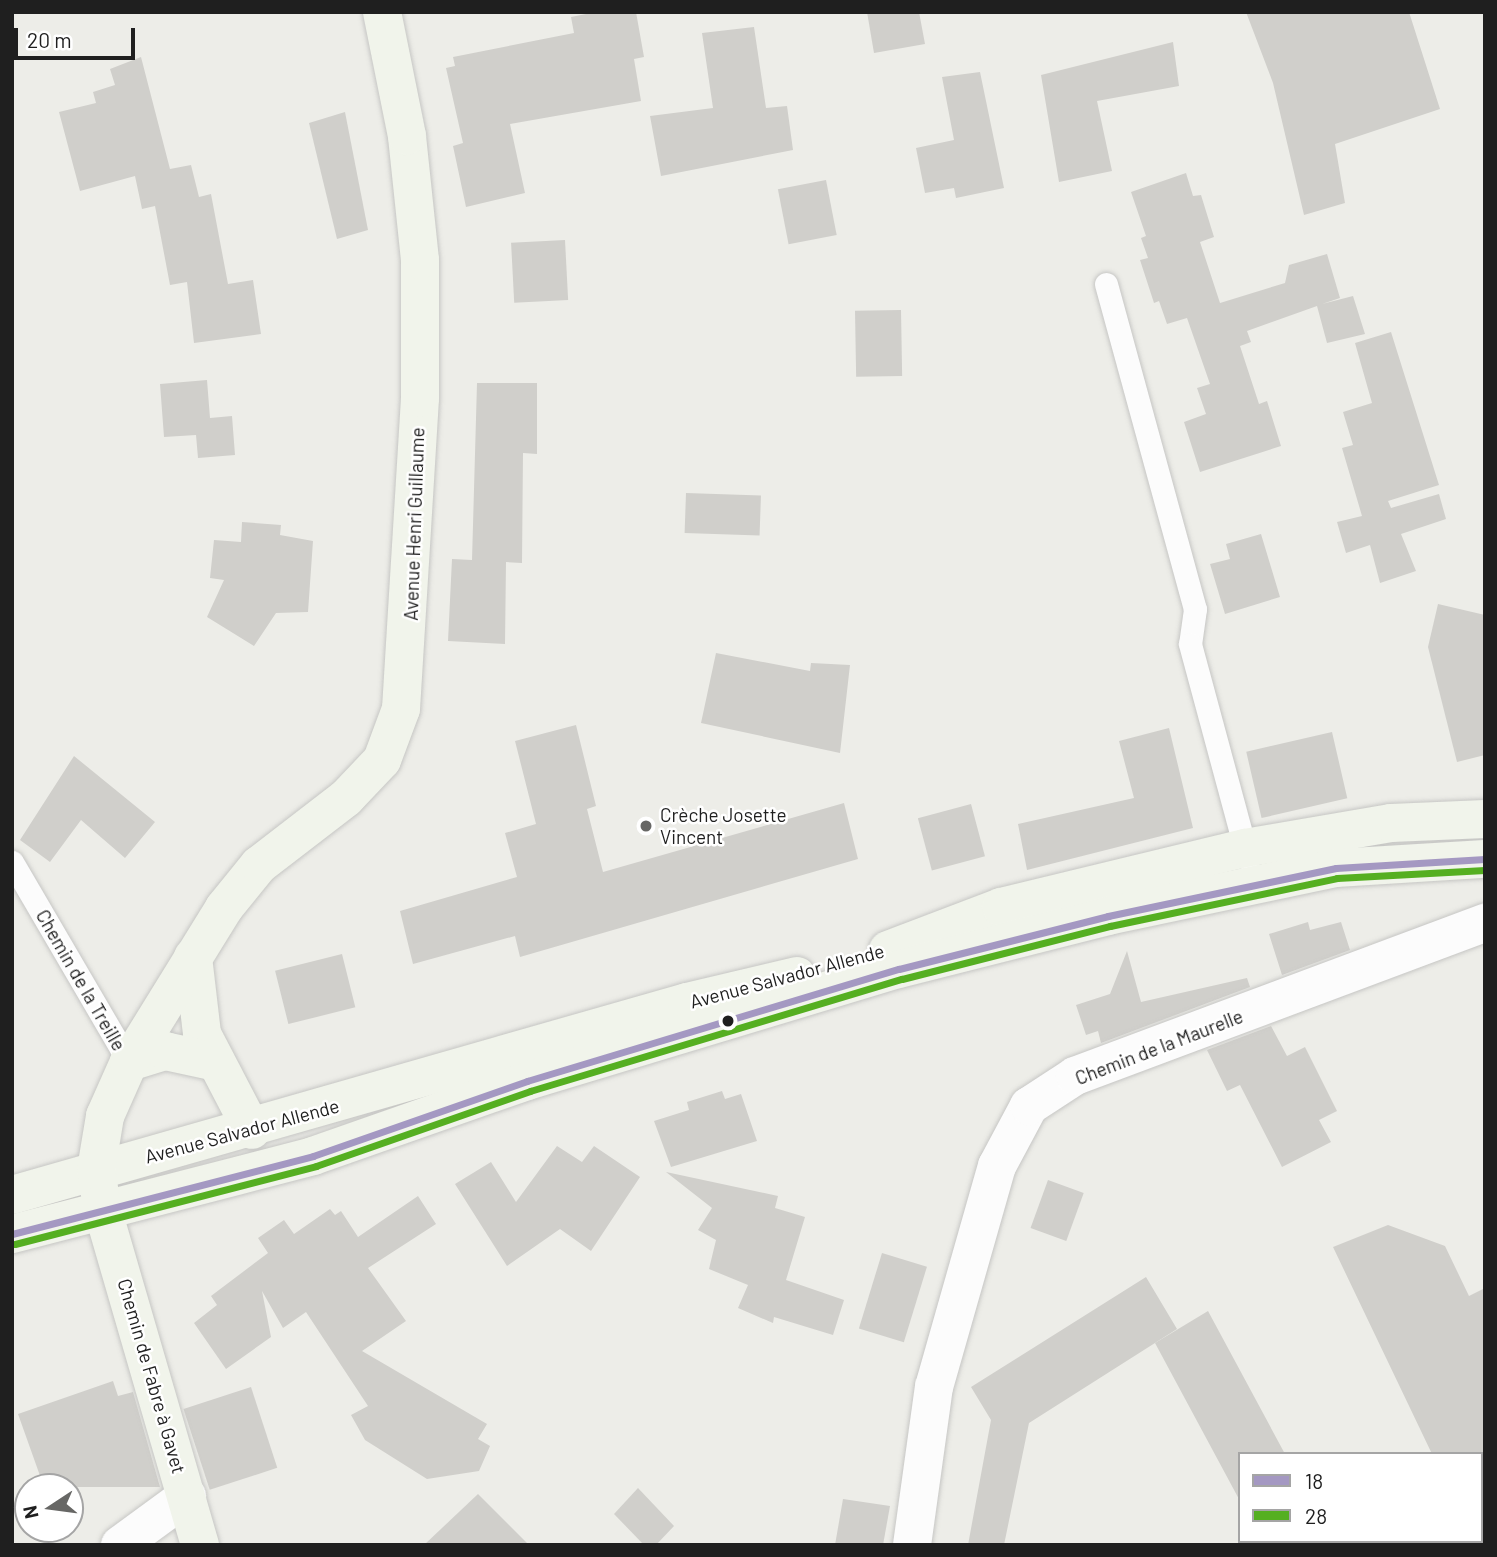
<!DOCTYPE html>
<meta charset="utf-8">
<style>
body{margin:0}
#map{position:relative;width:1497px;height:1557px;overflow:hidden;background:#edede8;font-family:Barlow,sans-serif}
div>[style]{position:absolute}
.building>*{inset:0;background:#d0cfcb;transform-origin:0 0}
.roads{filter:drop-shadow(0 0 2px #c6c6c4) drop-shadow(0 0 2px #c6c6c4)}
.lane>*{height:23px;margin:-11.5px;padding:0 11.5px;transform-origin:11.5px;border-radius:11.5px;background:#fcfcfc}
.street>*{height:38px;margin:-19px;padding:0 19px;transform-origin:19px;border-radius:19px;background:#fcfcfc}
.secondary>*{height:38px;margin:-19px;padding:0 19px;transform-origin:19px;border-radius:19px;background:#f1f4eb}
.bus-1>*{height:7px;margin:-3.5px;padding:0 3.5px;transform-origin:3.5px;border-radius:3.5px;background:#a498c2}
.bus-2>*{height:7px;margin:-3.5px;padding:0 3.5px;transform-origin:3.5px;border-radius:3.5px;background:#55af21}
.dots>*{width:19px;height:19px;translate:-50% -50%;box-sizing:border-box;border:4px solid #fff;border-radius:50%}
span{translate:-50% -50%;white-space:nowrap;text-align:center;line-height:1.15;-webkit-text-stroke:5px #fff;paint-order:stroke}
.street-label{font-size:19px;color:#1f1f1f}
.poi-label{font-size:19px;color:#1f1f1f}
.left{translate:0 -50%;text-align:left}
.frame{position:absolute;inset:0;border:14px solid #1f1f1f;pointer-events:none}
.legend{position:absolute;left:1238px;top:1452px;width:245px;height:91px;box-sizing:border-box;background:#fff;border:2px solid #a5a5a5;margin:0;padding:9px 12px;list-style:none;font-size:21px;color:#1f1f1f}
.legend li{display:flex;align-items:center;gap:14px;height:35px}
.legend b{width:35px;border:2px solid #a5a5a5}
.north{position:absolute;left:14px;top:1473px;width:70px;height:70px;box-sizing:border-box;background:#fff;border:2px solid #a5a5a5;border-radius:50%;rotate:257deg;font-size:19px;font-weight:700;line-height:28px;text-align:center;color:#1f1f1f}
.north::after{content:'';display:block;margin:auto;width:24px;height:32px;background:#676765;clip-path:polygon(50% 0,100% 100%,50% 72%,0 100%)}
.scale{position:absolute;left:14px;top:28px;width:121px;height:32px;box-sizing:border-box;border:4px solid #1f1f1f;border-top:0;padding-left:9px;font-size:21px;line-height:24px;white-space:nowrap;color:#1f1f1f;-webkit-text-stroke:5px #fff;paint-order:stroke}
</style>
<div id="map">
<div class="building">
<div style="clip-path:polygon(596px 12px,636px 12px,644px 57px,634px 59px,641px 101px,510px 124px,525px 193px,466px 207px,453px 146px,463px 143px,446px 68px,455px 66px,453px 57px,574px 33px,571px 17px)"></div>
<div style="clip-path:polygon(867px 12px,919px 12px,925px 44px,874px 53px)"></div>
<div style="clip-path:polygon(1246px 12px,1409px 12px,1440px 109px,1335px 144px,1345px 203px,1304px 215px,1273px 83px)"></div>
<div style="clip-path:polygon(754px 27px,766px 108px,787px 106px,793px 150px,661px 176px,650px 116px,713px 108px,702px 33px)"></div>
<div style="clip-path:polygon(1173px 42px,1179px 86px,1097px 101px,1112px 171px,1059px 182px,1041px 75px)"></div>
<div style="clip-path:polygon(141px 57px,170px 169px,191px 165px,199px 197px,211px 194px,228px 284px,253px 280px,261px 334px,194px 343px,187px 282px,170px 285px,155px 206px,142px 209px,135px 176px,80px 191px,59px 112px,96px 103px,93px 92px,115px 85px,110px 69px)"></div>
<div style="clip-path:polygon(980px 72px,1004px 188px,956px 198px,954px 188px,925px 193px,916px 148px,954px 140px,942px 77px)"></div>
<div style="clip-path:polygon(345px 112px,368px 230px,337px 239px,309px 123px)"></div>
<div style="clip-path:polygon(1186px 173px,1193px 196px,1201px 195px,1214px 237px,1200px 242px,1220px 303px,1285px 283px,1289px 265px,1327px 254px,1340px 298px,1322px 304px,1353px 296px,1365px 334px,1327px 343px,1317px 306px,1247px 331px,1251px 342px,1240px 346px,1259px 404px,1267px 401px,1281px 446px,1200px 472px,1184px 422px,1206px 414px,1197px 388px,1210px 384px,1187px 318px,1167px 324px,1159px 301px,1154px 303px,1140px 260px,1148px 258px,1141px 238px,1146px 236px,1131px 192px)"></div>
<div style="left:826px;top:180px;width:56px;height:49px;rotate:79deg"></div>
<div style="left:565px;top:240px;width:60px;height:54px;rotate:87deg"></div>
<div style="left:901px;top:310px;width:66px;height:46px;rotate:89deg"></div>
<div style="clip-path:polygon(1391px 332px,1439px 485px,1388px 501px,1391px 508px,1439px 494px,1446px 519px,1401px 534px,1416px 571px,1380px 583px,1370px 545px,1346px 553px,1337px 522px,1362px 516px,1342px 448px,1353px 445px,1343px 412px,1372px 403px,1355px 343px)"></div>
<div style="clip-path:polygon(207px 380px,210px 418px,232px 416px,235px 455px,198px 458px,196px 435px,164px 437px,160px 384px)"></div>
<div style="clip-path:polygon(477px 383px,537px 383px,537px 454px,523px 453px,522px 563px,506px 562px,505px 644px,448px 641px,452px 559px,472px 560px)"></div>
<div style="left:686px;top:493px;width:75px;height:40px;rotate:2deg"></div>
<div style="clip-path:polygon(242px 522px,281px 525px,280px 535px,313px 541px,308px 612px,276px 613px,254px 646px,207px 617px,224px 580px,210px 578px,214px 540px,241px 542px)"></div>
<div style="clip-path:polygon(1261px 534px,1280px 597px,1225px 614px,1210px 564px,1230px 559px,1226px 544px)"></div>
<div style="clip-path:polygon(1438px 604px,1485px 615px,1485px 755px,1457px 762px,1428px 647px)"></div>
<div style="clip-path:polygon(716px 653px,810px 671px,811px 663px,850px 665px,840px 753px,701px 723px)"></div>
<div style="clip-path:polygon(576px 725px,596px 806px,587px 809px,603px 872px,844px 803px,858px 859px,520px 957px,515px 936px,413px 964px,400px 911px,517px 877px,505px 833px,536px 824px,515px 741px)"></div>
<div style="clip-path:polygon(1169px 728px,1193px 828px,1027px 870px,1018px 824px,1134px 798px,1119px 741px)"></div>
<div style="left:1332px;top:732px;width:68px;height:88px;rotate:77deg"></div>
<div style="clip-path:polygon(74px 756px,155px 822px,125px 858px,81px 820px,50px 862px,20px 840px)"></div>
<div style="left:971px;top:804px;width:54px;height:55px;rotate:75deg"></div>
<div style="clip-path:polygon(1308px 922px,1310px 930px,1341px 922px,1350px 950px,1282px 975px,1269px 934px)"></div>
<div style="clip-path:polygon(1127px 951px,1141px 1002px,1247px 978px,1250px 987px,1101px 1043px,1098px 1031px,1086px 1035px,1076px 1005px,1110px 994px)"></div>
<div style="left:342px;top:954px;width:55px;height:69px;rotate:76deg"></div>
<div style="clip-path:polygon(1271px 1026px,1287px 1056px,1305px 1047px,1337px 1111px,1319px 1120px,1331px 1142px,1282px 1167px,1240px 1085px,1227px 1091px,1207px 1050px)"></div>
<div style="clip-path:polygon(722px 1091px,725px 1099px,741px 1094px,757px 1141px,671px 1167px,654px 1121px,689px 1110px,687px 1102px)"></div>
<div style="clip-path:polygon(557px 1146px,582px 1162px,594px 1146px,640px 1177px,591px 1251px,560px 1229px,507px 1266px,455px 1184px,491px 1162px,516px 1202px)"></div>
<div style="clip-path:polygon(666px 1172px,778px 1196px,775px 1208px,805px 1217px,786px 1280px,844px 1300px,833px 1335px,774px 1317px,773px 1323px,738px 1308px,748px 1285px,709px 1269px,716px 1240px,698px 1230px,712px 1208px)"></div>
<div style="left:1048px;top:1180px;width:38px;height:51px;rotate:20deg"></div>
<div style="clip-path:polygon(418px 1196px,436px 1224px,368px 1268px,406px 1321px,362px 1351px,487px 1424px,478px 1439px,490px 1446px,479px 1471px,427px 1479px,365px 1440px,351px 1415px,368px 1406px,306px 1312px,283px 1328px,262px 1291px,271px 1337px,226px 1369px,194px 1323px,217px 1305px,211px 1296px,268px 1253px,258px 1238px,284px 1220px,294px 1234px,330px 1209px,335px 1215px,341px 1211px,358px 1237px)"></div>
<div style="clip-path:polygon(1388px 1225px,1445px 1246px,1469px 1296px,1485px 1288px,1485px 1454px,1432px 1454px,1333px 1247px)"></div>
<div style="left:882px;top:1253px;width:47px;height:79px;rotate:17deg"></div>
<div style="clip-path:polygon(1146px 1277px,1177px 1329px,1029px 1423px,1004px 1545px,968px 1545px,991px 1420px,971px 1387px)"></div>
<div style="clip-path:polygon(1208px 1311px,1285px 1454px,1240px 1454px,1240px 1501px,1155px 1343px)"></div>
<div style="clip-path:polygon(113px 1381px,118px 1396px,133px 1392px,160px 1487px,44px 1487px,18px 1414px)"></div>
<div style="left:251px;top:1387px;width:85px;height:71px;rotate:72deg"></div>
<div style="clip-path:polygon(638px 1488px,674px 1526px,656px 1545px,644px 1545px,614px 1514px)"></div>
<div style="clip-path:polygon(478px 1494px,529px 1545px,424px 1545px)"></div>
<div style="clip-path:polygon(843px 1499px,890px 1506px,883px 1545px,835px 1545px)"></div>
</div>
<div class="roads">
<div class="lane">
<div style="left:1106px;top:284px;width:337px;rotate:74.7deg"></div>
<div style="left:1195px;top:609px;width:35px;rotate:98deg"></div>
<div style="left:1190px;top:644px;width:223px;rotate:74.9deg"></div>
<div style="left:12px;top:862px;width:232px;rotate:59.7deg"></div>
</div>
<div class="street">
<div style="left:120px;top:1545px;width:83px;rotate:-36.2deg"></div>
<div style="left:912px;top:1545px;width:160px;rotate:-82.1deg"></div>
<div style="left:934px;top:1387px;width:230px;rotate:-74.1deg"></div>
<div style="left:997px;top:1166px;width:68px;rotate:-61.9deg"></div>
<div style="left:1029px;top:1106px;width:55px;rotate:-33.1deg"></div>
<div style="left:1075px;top:1076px;width:438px;rotate:-20.5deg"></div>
</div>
<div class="secondary">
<div style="left:888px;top:950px;width:121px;rotate:-20.8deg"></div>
<div style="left:1001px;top:907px;width:251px;rotate:-13.6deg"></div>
<div style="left:1245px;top:848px;width:148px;rotate:-9.7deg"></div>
<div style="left:1391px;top:823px;width:94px;rotate:-2.4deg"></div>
<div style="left:193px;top:957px;width:78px;rotate:83.3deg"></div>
<div style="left:202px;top:1034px;width:108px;rotate:62.5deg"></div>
<div style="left:129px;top:1062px;width:38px;rotate:-17deg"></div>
<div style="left:165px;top:1051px;width:52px;rotate:12.2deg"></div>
<div style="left:12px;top:1195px;width:702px;rotate:-15.96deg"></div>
<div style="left:687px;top:1002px;width:113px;rotate:-13.3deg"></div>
<div style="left:12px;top:1234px;width:311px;rotate:-14.5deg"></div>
<div style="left:313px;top:1156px;width:227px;rotate:-19.3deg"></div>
<div style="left:527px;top:1081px;width:388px;rotate:-16.8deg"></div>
<div style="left:899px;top:969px;width:216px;rotate:-14.2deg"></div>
<div style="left:1108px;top:916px;width:233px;rotate:-11.9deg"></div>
<div style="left:1336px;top:868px;width:149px;rotate:-3.5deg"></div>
<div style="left:200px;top:1545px;width:352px;rotate:-106.2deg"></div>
<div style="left:102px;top:1207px;width:37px;rotate:-99deg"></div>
<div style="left:96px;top:1170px;width:55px;rotate:-80.5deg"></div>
<div style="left:105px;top:1116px;width:59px;rotate:-66deg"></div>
<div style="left:129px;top:1062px;width:181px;rotate:-58.3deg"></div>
<div style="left:224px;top:908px;width:55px;rotate:-50.9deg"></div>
<div style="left:259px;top:865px;width:110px;rotate:-37.6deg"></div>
<div style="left:346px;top:798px;width:52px;rotate:-46.5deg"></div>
<div style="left:382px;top:760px;width:54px;rotate:-69.6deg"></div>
<div style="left:401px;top:709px;width:312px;rotate:-86.5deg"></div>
<div style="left:420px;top:398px;width:138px;rotate:-90deg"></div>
<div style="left:420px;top:260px;width:125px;rotate:-96deg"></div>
<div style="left:407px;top:136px;width:126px;rotate:-101.4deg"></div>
</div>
</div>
<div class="bus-1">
<div style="left:12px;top:1234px;width:311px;rotate:-14.5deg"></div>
<div style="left:313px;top:1156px;width:227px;rotate:-19.3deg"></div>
<div style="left:527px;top:1081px;width:388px;rotate:-16.8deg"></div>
<div style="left:899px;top:969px;width:216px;rotate:-14.2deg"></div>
<div style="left:1108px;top:916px;width:233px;rotate:-11.9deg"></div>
<div style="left:1336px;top:868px;width:149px;rotate:-3.5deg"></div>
</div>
<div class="bus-2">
<div style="left:15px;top:1244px;width:311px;rotate:-14.5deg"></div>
<div style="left:316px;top:1166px;width:227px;rotate:-19.3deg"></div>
<div style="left:530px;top:1091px;width:388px;rotate:-16.8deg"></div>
<div style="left:902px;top:979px;width:215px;rotate:-14.3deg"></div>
<div style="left:1110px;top:926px;width:232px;rotate:-11.9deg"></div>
<div style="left:1337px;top:878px;width:148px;rotate:-3.1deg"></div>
</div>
<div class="dots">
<div style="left:646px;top:826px;background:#676765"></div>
<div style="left:728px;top:1021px;background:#1f1f1f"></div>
</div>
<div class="street-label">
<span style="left:414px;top:524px;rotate:-88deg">Avenue Henri Guillaume</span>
<span style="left:787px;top:976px;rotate:-15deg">Avenue Salvador Allende</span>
<span style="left:81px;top:980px;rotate:60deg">Chemin de la Treille</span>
<span style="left:1159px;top:1047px;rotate:-21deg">Chemin de la Maurelle</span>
<span style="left:242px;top:1131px;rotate:-15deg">Avenue Salvador Allende</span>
<span style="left:152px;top:1376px;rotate:74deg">Chemin de Fabre à Gavet</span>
</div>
<div class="poi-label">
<span class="left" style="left:660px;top:826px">Crèche Josette<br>Vincent</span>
</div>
<div class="frame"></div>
<ul class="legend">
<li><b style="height:9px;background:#a498c2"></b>18</li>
<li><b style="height:9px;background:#55af21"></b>28</li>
</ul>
<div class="north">N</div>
<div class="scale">20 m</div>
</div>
